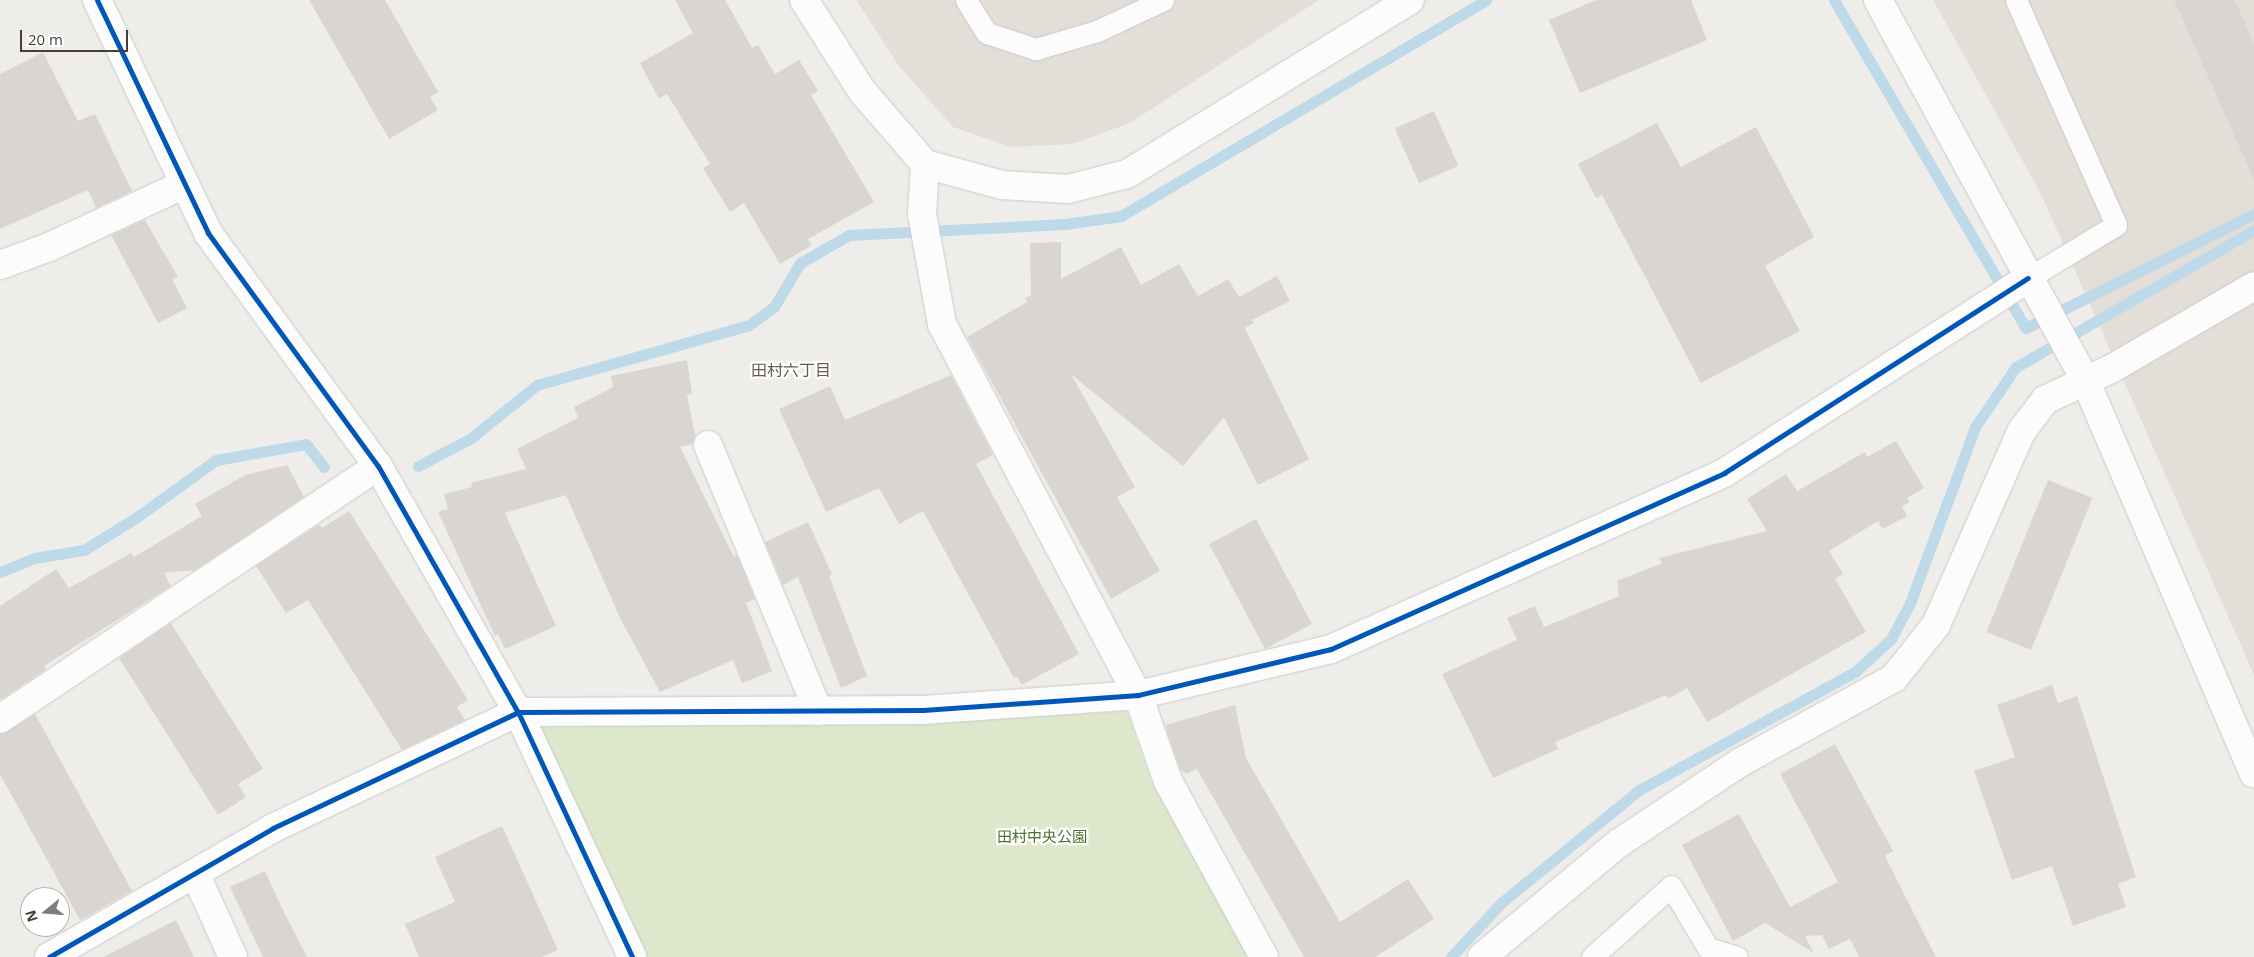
<!DOCTYPE html>
<meta charset="utf-8">
<style>
body{margin:0}
#map{position:relative;width:2254px;height:957px;overflow:hidden;background:#efedea;font-family:"Open Sans","Noto Sans JP",sans-serif}
div>[style]{position:absolute}
.residential>*{inset:0;background:#e3ded8}
.green>*{inset:0;background:#dde7cc}
.stream>*{height:11px;margin:-5.5px;padding:0 5.5px;transform-origin:5.5px;border-radius:5.5px;background:#bedae9}
.building>*{inset:0;background:#d9d6d2;transform-origin:0 0}
.roads{filter:drop-shadow(0 0 1px #cdcbc8) drop-shadow(0 0 1px #cdcbc8)}
.service>*{height:21px;margin:-10.5px;padding:0 10.5px;transform-origin:10.5px;border-radius:10.5px;background:#fdfcfc}
.minor>*{height:28px;margin:-14px;padding:0 14px;transform-origin:14px;border-radius:14px;background:#fdfcfc}
.tertiary>*{height:28px;margin:-14px;padding:0 14px;transform-origin:14px;border-radius:14px;background:#fdfcfc}
.cycleway>*{height:5px;margin:-2.5px;padding:0 2.5px;transform-origin:2.5px;border-radius:2.5px;background:#0057b8}
span{translate:-50% -50%;white-space:nowrap;text-align:center;line-height:1.15;-webkit-text-stroke:4.5px #fff;paint-order:stroke}
.park-label{font-size:15px;color:#4b7030}
.neighbourhood-label{font-size:16px;color:#665c4f}
.north{position:absolute;left:20px;top:887px;width:50px;height:50px;box-sizing:border-box;background:#fff;border:1px solid #b4b2af;border-radius:50%;rotate:253deg;font-size:14px;font-weight:700;line-height:20px;text-align:center;color:#443e37}
.north::after{content:'';display:block;margin:auto;width:18px;height:22px;background:#807b76;clip-path:polygon(50% 0,100% 100%,50% 72%,0 100%)}
.scale{position:absolute;left:20px;top:30px;width:108px;height:22px;box-sizing:border-box;border:2px solid #443e37;border-top:0;padding-left:6px;font-size:15px;line-height:18px;white-space:nowrap;color:#443e37;-webkit-text-stroke:4px #fff;paint-order:stroke}
</style>
<div id="map">
<div class="residential">
<div style="clip-path:polygon(856px 0,1319px 0,1130px 123px,1072px 144px,1011px 147px,953px 127px,899px 66px)"></div>
<div style="clip-path:polygon(1933px 0,2254px 0,2254px 675px,2041px 194px)"></div>
</div>
<div class="green">
<div style="clip-path:polygon(1127px 711px,1152px 783px,1251px 957px,644px 957px,535px 727px,918px 723px)"></div>
</div>
<div class="stream">
<div style="left:1834px;top:0;width:380px;rotate:59.7deg"></div>
<div style="left:2026px;top:328px;width:255px;rotate:-26.6deg"></div>
<div style="left:418px;top:466px;width:60px;rotate:-27.8deg"></div>
<div style="left:471px;top:438px;width:85px;rotate:-38.8deg"></div>
<div style="left:537px;top:385px;width:220px;rotate:-15.8deg"></div>
<div style="left:749px;top:325px;width:31px;rotate:-36deg"></div>
<div style="left:774px;top:307px;width:51px;rotate:-59.4deg"></div>
<div style="left:800px;top:263px;width:56px;rotate:-29.7deg"></div>
<div style="left:849px;top:235px;width:216px;rotate:-2.9deg"></div>
<div style="left:1065px;top:224px;width:57px;rotate:-8.1deg"></div>
<div style="left:1121px;top:216px;width:424px;rotate:-30.6deg"></div>
<div style="left:0;top:572px;width:37px;rotate:-22deg"></div>
<div style="left:34px;top:558px;width:51px;rotate:-9.1deg"></div>
<div style="left:84px;top:550px;width:62px;rotate:-31.9deg"></div>
<div style="left:137px;top:517px;width:97px;rotate:-35.8deg"></div>
<div style="left:216px;top:460px;width:91px;rotate:-10.1deg"></div>
<div style="left:306px;top:444px;width:29px;rotate:52deg"></div>
<div style="left:1451px;top:957px;width:74px;rotate:-47.2deg"></div>
<div style="left:1501px;top:903px;width:178px;rotate:-39.3deg"></div>
<div style="left:1639px;top:790px;width:247px;rotate:-28.7deg"></div>
<div style="left:1856px;top:671px;width:47px;rotate:-42.4deg"></div>
<div style="left:1891px;top:639px;width:41px;rotate:-62.2deg"></div>
<div style="left:1910px;top:603px;width:188px;rotate:-69.7deg"></div>
<div style="left:1975px;top:427px;width:73px;rotate:-55.7deg"></div>
<div style="left:2016px;top:367px;width:275px;rotate:-29.9deg"></div>
</div>
<div class="building">
<div style="clip-path:polygon(309px 0,385px 0,438px 92px,430px 97px,438px 110px,389px 139px)"></div>
<div style="clip-path:polygon(675px 0,725px 0,752px 48px,758px 45px,775px 74px,799px 60px,818px 91px,811px 95px,874px 202px,808px 239px,812px 245px,780px 264px,744px 203px,730px 212px,703px 168px,710px 164px,667px 94px,659px 99px,640px 63px,693px 33px)"></div>
<div style="clip-path:polygon(1596px 0,1691px 0,1707px 40px,1580px 93px,1549px 20px)"></div>
<div style="clip-path:polygon(2174px 0,2235px 0,2254px 44px,2254px 180px)"></div>
<div style="clip-path:polygon(43px 52px,78px 121px,95px 114px,132px 191px,96px 208px,88px 190px,0 229px,0 74px)"></div>
<div style="left:1434px;top:111px;width:60px;height:43px;rotate:66deg"></div>
<div style="clip-path:polygon(1657px 123px,1681px 167px,1756px 127px,1814px 237px,1765px 266px,1800px 331px,1701px 383px,1602px 195px,1596px 198px,1578px 164px)"></div>
<div style="clip-path:polygon(145px 220px,178px 277px,172px 279px,187px 308px,158px 323px,111px 235px)"></div>
<div style="clip-path:polygon(1061px 242px,1061px 279px,1121px 247px,1141px 285px,1179px 264px,1198px 296px,1228px 279px,1239px 297px,1277px 276px,1290px 301px,1252px 320px,1254px 323px,1245px 328px,1309px 459px,1258px 485px,1224px 417px,1183px 466px,1071px 374px,1135px 487px,1117px 497px,1160px 571px,1111px 599px,967px 337px,1027px 302px,1025px 298px,1031px 295px,1030px 243px)"></div>
<div style="clip-path:polygon(687px 360px,692px 394px,687px 395px,695px 436px,693px 444px,680px 447px,734px 557px,737px 555px,755px 599px,746px 603px,772px 671px,742px 683px,733px 660px,660px 692px,621px 620px,566px 495px,505px 513px,556px 626px,505px 649px,498px 634px,495px 636px,438px 512px,448px 509px,444px 494px,472px 487px,471px 483px,526px 469px,517px 449px,578px 418px,574px 407px,613px 387px,611px 376px)"></div>
<div style="clip-path:polygon(951px 375px,993px 455px,976px 464px,1079px 654px,1022px 685px,1017px 677px,1014px 678px,923px 511px,899px 524px,879px 488px,826px 512px,779px 409px,830px 386px,845px 420px)"></div>
<div style="clip-path:polygon(1896px 441px,1924px 488px,1907px 498px,1910px 502px,1902px 506px,1907px 516px,1882px 529px,1878px 521px,1829px 551px,1843px 574px,1835px 579px,1866px 632px,1707px 722px,1687px 688px,1668px 699px,1666px 695px,1555px 742px,1558px 749px,1493px 778px,1442px 674px,1517px 640px,1507px 618px,1535px 606px,1544px 627px,1619px 596px,1617px 581px,1662px 563px,1659px 558px,1767px 531px,1747px 499px,1786px 474px,1797px 491px,1865px 452px,1867px 457px)"></div>
<div style="clip-path:polygon(287px 465px,304px 497px,195px 570px,164px 573px,171px 586px,44px 666px,46px 669px,0 700px,0 606px,56px 569px,69px 588px,131px 553px,134px 557px,202px 516px,195px 504px,245px 475px)"></div>
<div style="left:2048px;top:480px;width:48px;height:164px;rotate:22deg"></div>
<div style="clip-path:polygon(349px 511px,468px 700px,457px 707px,465px 720px,402px 750px,308px 600px,286px 613px,256px 566px,320px 524px,322px 528px)"></div>
<div style="left:1256px;top:519px;width:119px;height:53px;rotate:62deg"></div>
<div style="clip-path:polygon(808px 522px,832px 574px,829px 576px,867px 676px,841px 688px,798px 577px,783px 585px,765px 542px)"></div>
<div style="clip-path:polygon(171px 623px,263px 769px,238px 784px,246px 797px,218px 815px,119px 658px)"></div>
<div style="clip-path:polygon(2052px 685px,2058px 703px,2077px 696px,2136px 877px,2118px 884px,2126px 907px,2073px 926px,2052px 866px,2012px 880px,1974px 771px,2015px 757px,1997px 705px)"></div>
<div style="clip-path:polygon(1235px 705px,1246px 758px,1340px 922px,1408px 879px,1434px 919px,1375px 957px,1304px 957px,1197px 769px,1186px 774px,1180px 769px,1167px 732px,1166px 725px)"></div>
<div style="clip-path:polygon(35px 714px,132px 891px,80px 920px,0 774px,0 734px)"></div>
<div style="clip-path:polygon(1835px 744px,1893px 851px,1885px 856px,1936px 957px,1859px 957px,1850px 939px,1829px 949px,1822px 935px,1805px 936px,1814px 953px,1765px 923px,1733px 941px,1682px 845px,1739px 814px,1790px 907px,1838px 882px,1780px 774px)"></div>
<div style="clip-path:polygon(502px 826px,558px 950px,542px 957px,419px 957px,405px 924px,455px 902px,435px 857px)"></div>
<div style="clip-path:polygon(265px 871px,281px 906px,307px 957px,263px 957px,230px 887px)"></div>
<div style="clip-path:polygon(176px 920px,194px 957px,103px 957px)"></div>
</div>
<div class="roads">
<div class="service">
<div style="left:966px;top:0;width:39px;rotate:58deg"></div>
<div style="left:987px;top:33px;width:52px;rotate:18.1deg"></div>
<div style="left:1036px;top:49px;width:64px;rotate:-16.4deg"></div>
<div style="left:1097px;top:31px;width:73px;rotate:-25.2deg"></div>
<div style="left:2016px;top:0;width:246px;rotate:66deg"></div>
<div style="left:2116px;top:225px;width:103px;rotate:148.9deg"></div>
<div style="left:1592px;top:957px;width:106px;rotate:-41.9deg"></div>
<div style="left:1671px;top:886px;width:72px;rotate:59.2deg"></div>
<div style="left:1708px;top:948px;width:30px;rotate:17deg"></div>
</div>
<div class="minor">
<div style="left:97px;top:0;width:258px;rotate:64.5deg"></div>
<div style="left:208px;top:233px;width:288px;rotate:53.9deg"></div>
<div style="left:378px;top:466px;width:283px;rotate:60.4deg"></div>
<div style="left:518px;top:712px;width:270px;rotate:65deg"></div>
<div style="left:925px;top:164px;width:50px;rotate:93.4deg"></div>
<div style="left:922px;top:214px;width:112px;rotate:79.7deg"></div>
<div style="left:942px;top:324px;width:420px;rotate:62.2deg"></div>
<div style="left:1138px;top:695px;width:91px;rotate:70.8deg"></div>
<div style="left:1168px;top:781px;width:200px;rotate:61.4deg"></div>
<div style="left:0;top:265px;width:52px;rotate:-20.2deg"></div>
<div style="left:49px;top:247px;width:150px;rotate:-24.9deg"></div>
<div style="left:708px;top:445px;width:288px;rotate:67.5deg"></div>
<div style="left:0;top:719px;width:455px;rotate:-33.8deg"></div>
<div style="left:195px;top:873px;width:92px;rotate:65.7deg"></div>
<div style="left:49px;top:957px;width:258px;rotate:-29.9deg"></div>
<div style="left:273px;top:828px;width:271px;rotate:-25.3deg"></div>
<div style="left:518px;top:712px;width:405px;rotate:-0.3deg"></div>
<div style="left:923px;top:710px;width:216px;rotate:-4deg"></div>
<div style="left:1138px;top:695px;width:198px;rotate:-13.4deg"></div>
<div style="left:1331px;top:649px;width:431px;rotate:-24.1deg"></div>
<div style="left:1724px;top:473px;width:312px;rotate:-32.6deg"></div>
<div style="left:1482px;top:957px;width:178px;rotate:-39.8deg"></div>
<div style="left:1619px;top:843px;width:146px;rotate:-33.6deg"></div>
<div style="left:1741px;top:762px;width:175px;rotate:-28.8deg"></div>
<div style="left:1894px;top:678px;width:68px;rotate:-51.6deg"></div>
<div style="left:1936px;top:625px;width:211px;rotate:-66.2deg"></div>
<div style="left:2021px;top:432px;width:40px;rotate:-53deg"></div>
<div style="left:2045px;top:400px;width:73px;rotate:-25.2deg"></div>
<div style="left:2111px;top:369px;width:165px;rotate:-30.1deg"></div>
</div>
<div class="tertiary">
<div style="left:804px;top:0;width:108px;rotate:57.5deg"></div>
<div style="left:862px;top:91px;width:96px;rotate:49.2deg"></div>
<div style="left:925px;top:164px;width:80px;rotate:15.3deg"></div>
<div style="left:1002px;top:185px;width:66px;rotate:3.5deg"></div>
<div style="left:1068px;top:189px;width:61px;rotate:-14.3deg"></div>
<div style="left:1127px;top:174px;width:332px;rotate:-31.6deg"></div>
<div style="left:1878px;top:0;width:435px;rotate:61.4deg"></div>
<div style="left:2086px;top:382px;width:426px;rotate:66.8deg"></div>
<div style="left:1987px;top:305px;width:49px;rotate:-33.4deg"></div>
</div>
</div>
<div class="cycleway">
<div style="left:97px;top:0;width:258px;rotate:64.5deg"></div>
<div style="left:208px;top:233px;width:288px;rotate:53.9deg"></div>
<div style="left:378px;top:466px;width:283px;rotate:60.4deg"></div>
<div style="left:518px;top:712px;width:270px;rotate:65deg"></div>
<div style="left:49px;top:957px;width:258px;rotate:-29.9deg"></div>
<div style="left:273px;top:828px;width:271px;rotate:-25.3deg"></div>
<div style="left:518px;top:712px;width:405px;rotate:-0.3deg"></div>
<div style="left:923px;top:710px;width:216px;rotate:-4deg"></div>
<div style="left:1138px;top:695px;width:198px;rotate:-13.4deg"></div>
<div style="left:1331px;top:649px;width:431px;rotate:-24.1deg"></div>
<div style="left:1724px;top:473px;width:361px;rotate:-32.7deg"></div>
</div>
<div class="park-label">
<span style="left:1042px;top:837px">田村中央公園</span>
</div>
<div class="neighbourhood-label">
<span style="left:791px;top:370px">田村六丁目</span>
</div>
<div class="north">N</div>
<div class="scale">20 m</div>
</div>
